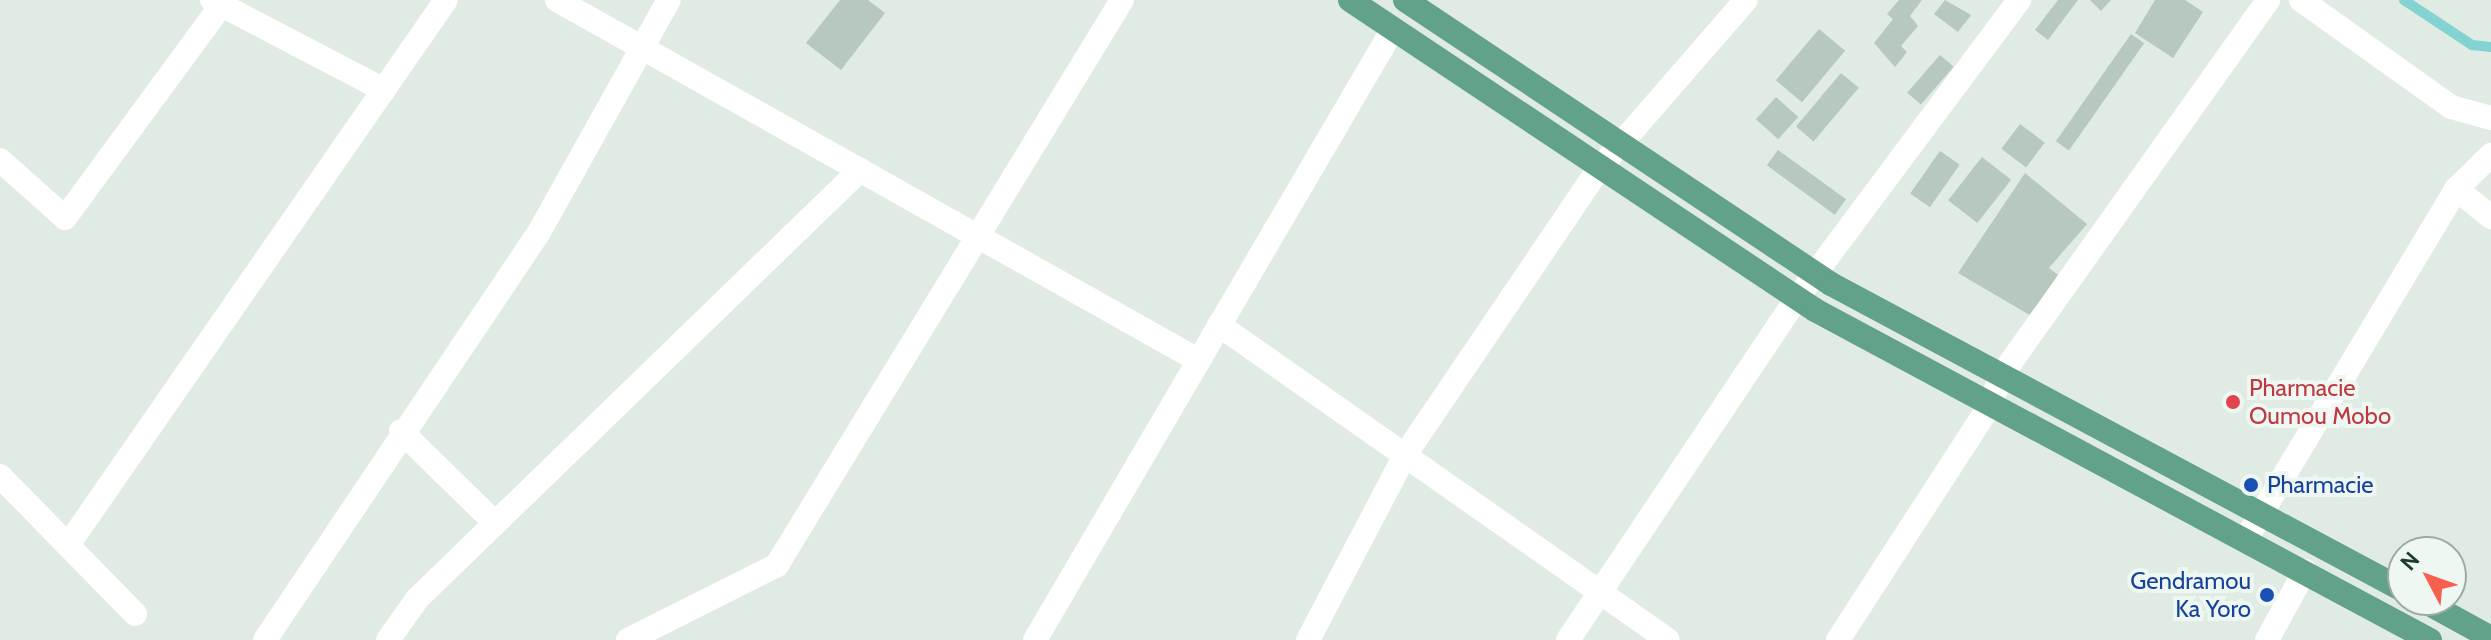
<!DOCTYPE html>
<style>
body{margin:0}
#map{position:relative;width:2491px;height:640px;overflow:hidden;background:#dfebe3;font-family:Cabin,sans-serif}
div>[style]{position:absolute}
.stream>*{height:10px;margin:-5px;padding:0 5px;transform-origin:5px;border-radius:5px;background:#84d3d3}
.building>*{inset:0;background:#b7c8bf;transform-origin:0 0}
.minor>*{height:24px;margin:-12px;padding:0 12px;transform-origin:12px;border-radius:12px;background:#fff}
.major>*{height:24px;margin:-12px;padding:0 12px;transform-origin:12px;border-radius:12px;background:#61a288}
.dots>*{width:22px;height:22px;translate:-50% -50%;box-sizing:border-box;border:4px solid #eff7f2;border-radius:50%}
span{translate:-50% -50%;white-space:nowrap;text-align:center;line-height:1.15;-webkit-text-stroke:8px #eff7f2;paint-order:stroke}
.health-label{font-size:24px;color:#be3a42}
.left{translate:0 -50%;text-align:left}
.transit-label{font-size:24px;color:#164399}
.right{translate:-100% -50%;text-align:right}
.north{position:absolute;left:2387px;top:536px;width:80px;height:80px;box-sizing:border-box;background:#eff7f2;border:2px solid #9caca4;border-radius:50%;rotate:311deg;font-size:22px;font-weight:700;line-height:32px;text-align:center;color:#1f3b2f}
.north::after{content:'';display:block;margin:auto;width:28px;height:36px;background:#f75f50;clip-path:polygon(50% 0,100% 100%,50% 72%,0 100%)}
</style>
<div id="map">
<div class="stream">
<div style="left:2404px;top:0;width:82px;rotate:33.5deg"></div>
<div style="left:2472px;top:45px;width:19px;rotate:6deg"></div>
</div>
<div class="building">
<div style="clip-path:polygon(840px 0,868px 0,885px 13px,841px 70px,806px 43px)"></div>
<div style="clip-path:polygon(1899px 0,1922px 0,1910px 16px,1918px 26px,1901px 46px,1907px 52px,1895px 67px,1874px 43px,1893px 19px,1887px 14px)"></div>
<div style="clip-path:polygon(1945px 0,1971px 15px,1958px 32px,1934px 14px)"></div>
<div style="clip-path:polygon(2058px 0,2078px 0,2048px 40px,2035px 30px)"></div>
<div style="clip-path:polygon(2090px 0,2111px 0,2101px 11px)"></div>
<div style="clip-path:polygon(2155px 0,2185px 0,2203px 12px,2173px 58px,2135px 33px)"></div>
<div style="left:1819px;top:29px;width:34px;height:67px;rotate:40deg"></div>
<div style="left:2131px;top:34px;width:16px;height:131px;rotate:35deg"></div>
<div style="left:1940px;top:55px;width:18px;height:50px;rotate:41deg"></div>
<div style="left:1841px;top:73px;width:23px;height:70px;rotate:40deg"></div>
<div style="left:1776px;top:97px;width:30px;height:30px;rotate:42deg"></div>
<div style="left:2020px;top:124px;width:31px;height:31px;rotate:37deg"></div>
<div style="left:1778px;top:150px;width:84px;height:19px;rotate:36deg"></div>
<div style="left:1940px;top:151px;width:24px;height:52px;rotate:35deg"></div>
<div style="left:1982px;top:157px;width:37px;height:55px;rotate:38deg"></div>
<div style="clip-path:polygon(2025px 173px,2087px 224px,2049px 268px,2061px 277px,2033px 317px,1958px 273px)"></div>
</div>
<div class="minor">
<div style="left:212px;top:0;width:194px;rotate:27.6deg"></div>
<div style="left:557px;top:0;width:735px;rotate:29.32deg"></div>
<div style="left:2301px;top:0;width:184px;rotate:35.5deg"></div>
<div style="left:2451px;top:107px;width:41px;rotate:15.4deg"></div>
<div style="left:0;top:160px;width:87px;rotate:41.7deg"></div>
<div style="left:65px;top:218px;width:270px;rotate:-53.7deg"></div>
<div style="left:2456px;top:189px;width:45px;rotate:38.7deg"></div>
<div style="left:1219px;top:325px;width:548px;rotate:35.05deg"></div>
<div style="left:401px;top:431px;width:132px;rotate:44.4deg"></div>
<div style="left:0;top:476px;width:193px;rotate:45.6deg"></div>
<div style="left:2246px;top:539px;width:408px;rotate:-59deg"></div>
<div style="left:2456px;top:189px;width:49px;rotate:-44.2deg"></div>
<div style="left:68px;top:545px;width:663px;rotate:-55.26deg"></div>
<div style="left:265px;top:640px;width:489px;rotate:-56.1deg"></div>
<div style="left:538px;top:234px;width:268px;rotate:-60.8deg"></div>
<div style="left:388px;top:640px;width:50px;rotate:-54.7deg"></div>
<div style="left:417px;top:599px;width:617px;rotate:-44.08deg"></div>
<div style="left:628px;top:640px;width:167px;rotate:-26.7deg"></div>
<div style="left:777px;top:565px;width:662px;rotate:-58.59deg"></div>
<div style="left:1035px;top:640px;width:708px;rotate:-59.63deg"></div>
<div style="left:1308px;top:640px;width:209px;rotate:-62.3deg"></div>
<div style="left:1405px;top:455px;width:346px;rotate:-55.9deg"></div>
<div style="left:1599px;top:169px;width:224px;rotate:-49deg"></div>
<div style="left:1568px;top:640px;width:412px;rotate:-56.2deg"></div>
<div style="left:1797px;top:298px;width:372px;rotate:-53.3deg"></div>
<div style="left:1838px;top:640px;width:280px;rotate:-57.1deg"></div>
<div style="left:1990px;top:405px;width:31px;rotate:-69deg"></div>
<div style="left:2001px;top:376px;width:461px;rotate:-54.6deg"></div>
<div style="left:2267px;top:640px;width:79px;rotate:-61.2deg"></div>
</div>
<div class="major">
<div style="left:1350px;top:0;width:559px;rotate:33.69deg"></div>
<div style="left:1815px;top:310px;width:698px;rotate:28.22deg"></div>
<div style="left:1405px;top:0;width:512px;rotate:33.69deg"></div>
<div style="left:1831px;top:284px;width:649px;rotate:28.15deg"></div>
<div style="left:2422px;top:600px;width:79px;rotate:28.8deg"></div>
</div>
<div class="dots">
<div style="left:2233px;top:402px;background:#e0444e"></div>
<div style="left:2251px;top:485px;background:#1a4fb4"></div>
<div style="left:2267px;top:595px;background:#1a4fb4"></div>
</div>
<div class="health-label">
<span class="left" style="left:2249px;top:402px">Pharmacie<br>Oumou Mobo</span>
</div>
<div class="transit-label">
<span class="left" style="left:2267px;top:485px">Pharmacie</span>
<span class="right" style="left:2251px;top:595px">Gendramou<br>Ka Yoro</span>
</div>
<div class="north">N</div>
</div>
